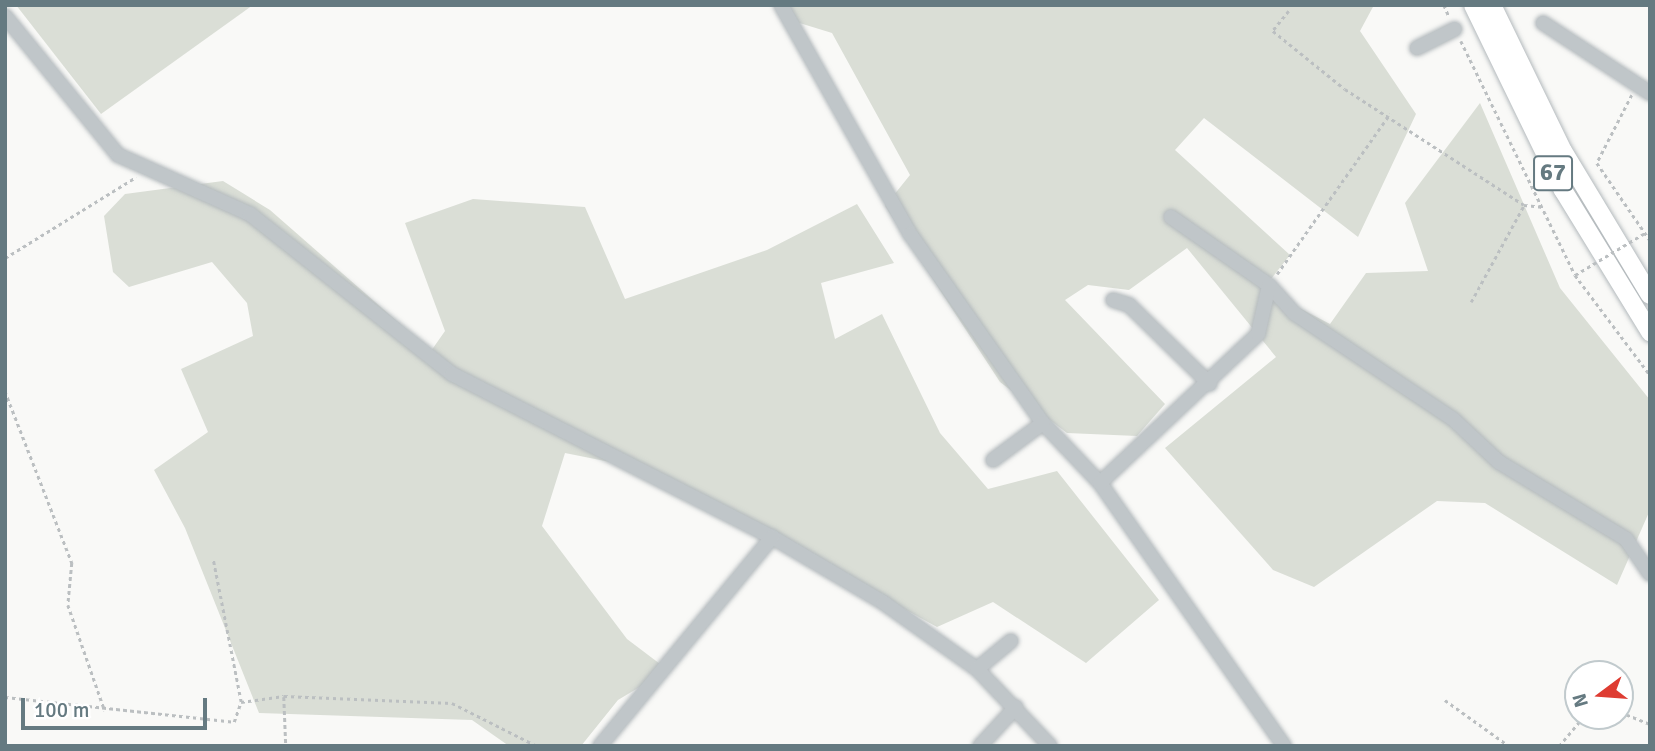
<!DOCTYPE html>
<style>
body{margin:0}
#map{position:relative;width:1655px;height:751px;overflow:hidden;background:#f9f9f7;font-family:Signika,sans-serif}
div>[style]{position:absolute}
.green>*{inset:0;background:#daded6}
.path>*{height:2.5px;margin-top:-1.25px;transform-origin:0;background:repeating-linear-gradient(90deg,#bbbfc1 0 3.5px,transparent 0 7px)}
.roads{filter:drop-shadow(0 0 2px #b4babd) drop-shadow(0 0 2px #b4babd)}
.minor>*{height:14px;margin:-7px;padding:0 7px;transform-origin:7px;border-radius:7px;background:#c0c6c9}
.major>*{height:18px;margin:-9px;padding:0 9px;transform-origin:9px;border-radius:9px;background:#fff}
.path-bridge>*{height:2.5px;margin-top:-1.25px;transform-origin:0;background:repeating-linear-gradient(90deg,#bbbfc1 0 3.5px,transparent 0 7px)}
span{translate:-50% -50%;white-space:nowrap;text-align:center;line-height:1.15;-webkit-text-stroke:7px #fff;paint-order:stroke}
.shield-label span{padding:2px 5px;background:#fff;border:2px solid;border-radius:5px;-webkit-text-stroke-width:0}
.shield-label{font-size:24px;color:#657a81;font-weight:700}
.frame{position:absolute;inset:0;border:7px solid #657a81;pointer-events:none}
.north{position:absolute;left:1564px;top:660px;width:70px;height:70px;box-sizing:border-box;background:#fff;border:2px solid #c1cacd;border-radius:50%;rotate:254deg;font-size:19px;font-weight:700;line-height:28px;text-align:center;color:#657a81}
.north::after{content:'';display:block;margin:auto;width:24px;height:32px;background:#de3c32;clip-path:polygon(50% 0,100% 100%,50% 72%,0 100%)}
.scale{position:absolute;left:21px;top:698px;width:186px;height:32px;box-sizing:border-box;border:4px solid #657a81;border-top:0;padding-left:9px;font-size:21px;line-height:24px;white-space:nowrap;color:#657a81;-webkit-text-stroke:5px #fff;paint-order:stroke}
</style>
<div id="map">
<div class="green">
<div style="clip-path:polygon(16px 5px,253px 5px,101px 114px)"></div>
<div style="clip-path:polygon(777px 5px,1374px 5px,1360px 31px,1416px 114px,1358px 237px,1204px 118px,1175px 150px,1290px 255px,1263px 289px,1330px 324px,1366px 273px,1428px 271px,1405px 203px,1480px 103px,1560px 288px,1650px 400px,1650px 510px,1617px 585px,1485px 503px,1437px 501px,1314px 587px,1273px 570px,1165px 448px,1276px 357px,1187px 248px,1129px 290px,1088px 285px,1065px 300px,1165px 404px,1137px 436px,1067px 433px,1000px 382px,885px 206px,910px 175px,832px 33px,780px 17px)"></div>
<div style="clip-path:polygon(223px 181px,270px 210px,431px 351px,445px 331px,405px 223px,473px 199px,585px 207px,625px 299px,767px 250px,857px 204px,894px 263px,821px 283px,835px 339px,882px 314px,940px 433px,988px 489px,1057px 471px,1159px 600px,1086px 663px,993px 602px,937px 627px,655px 471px,565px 453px,542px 526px,627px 639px,668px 670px,618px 700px,581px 746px,509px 746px,472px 720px,259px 713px,185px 528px,154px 470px,208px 432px,181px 369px,253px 336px,247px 303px,212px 262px,129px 287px,113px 272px,104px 216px,125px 194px)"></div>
</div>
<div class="path">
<div style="left:1444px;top:5px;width:12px;rotate:66deg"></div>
<div style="left:1289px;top:11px;width:26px;rotate:129deg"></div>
<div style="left:1273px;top:31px;width:92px;rotate:38.9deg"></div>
<div style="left:1345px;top:89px;width:213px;rotate:32.9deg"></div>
<div style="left:1524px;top:205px;width:20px;rotate:6deg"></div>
<div style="left:1461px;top:41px;width:260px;rotate:64deg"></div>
<div style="left:1575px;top:275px;width:125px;rotate:53.1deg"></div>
<div style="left:1632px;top:95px;width:76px;rotate:117.2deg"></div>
<div style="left:1597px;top:163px;width:93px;rotate:55.5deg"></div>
<div style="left:5px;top:258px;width:154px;rotate:-31.7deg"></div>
<div style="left:1277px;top:274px;width:196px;rotate:-54.8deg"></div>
<div style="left:1471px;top:302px;width:111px;rotate:-61.3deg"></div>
<div style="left:5px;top:391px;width:185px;rotate:68.7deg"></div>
<div style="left:72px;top:563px;width:42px;rotate:95.4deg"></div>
<div style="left:68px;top:605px;width:112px;rotate:70.8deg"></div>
<div style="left:5px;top:697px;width:230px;rotate:6.2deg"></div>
<div style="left:234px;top:722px;width:21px;rotate:-71deg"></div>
<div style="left:241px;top:702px;width:146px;rotate:-101.1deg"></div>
<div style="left:284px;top:697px;width:49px;rotate:87.7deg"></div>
<div style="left:1445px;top:700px;width:79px;rotate:35.7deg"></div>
<div style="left:241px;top:702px;width:43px;rotate:-7.9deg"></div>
<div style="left:284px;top:696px;width:168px;rotate:2.4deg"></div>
<div style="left:452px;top:703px;width:95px;rotate:26.8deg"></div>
<div style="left:1620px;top:712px;width:32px;rotate:22deg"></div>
<div style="left:1559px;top:746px;width:39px;rotate:-50deg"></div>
</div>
<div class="roads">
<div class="minor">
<div style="left:781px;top:5px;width:263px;rotate:60.6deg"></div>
<div style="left:910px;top:234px;width:231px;rotate:54.9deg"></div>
<div style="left:1043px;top:423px;width:83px;rotate:46.5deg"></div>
<div style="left:1100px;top:483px;width:321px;rotate:55deg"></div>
<div style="left:5px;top:16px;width:179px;rotate:50.9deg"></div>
<div style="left:118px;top:155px;width:145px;rotate:24.1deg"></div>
<div style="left:250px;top:214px;width:258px;rotate:38.4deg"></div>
<div style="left:452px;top:374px;width:359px;rotate:27deg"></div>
<div style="left:772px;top:537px;width:130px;rotate:30.5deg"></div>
<div style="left:884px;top:603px;width:114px;rotate:35.4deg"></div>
<div style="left:977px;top:669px;width:106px;rotate:46.5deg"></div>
<div style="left:1543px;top:23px;width:128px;rotate:33.2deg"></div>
<div style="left:1417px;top:48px;width:42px;rotate:-26.6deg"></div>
<div style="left:1171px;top:217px;width:119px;rotate:34.8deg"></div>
<div style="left:1269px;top:285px;width:38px;rotate:48deg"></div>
<div style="left:1294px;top:313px;width:191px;rotate:33.7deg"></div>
<div style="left:1453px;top:419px;width:63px;rotate:43.1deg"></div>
<div style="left:1499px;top:462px;width:149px;rotate:31.2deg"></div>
<div style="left:1626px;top:539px;width:42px;rotate:55.6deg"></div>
<div style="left:1113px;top:300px;width:17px;rotate:17deg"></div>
<div style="left:1129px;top:305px;width:113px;rotate:44.3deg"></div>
<div style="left:993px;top:460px;width:62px;rotate:-36.5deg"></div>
<div style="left:1100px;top:483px;width:217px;rotate:-43.3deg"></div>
<div style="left:1258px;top:334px;width:50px;rotate:-77.3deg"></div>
<div style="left:977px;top:669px;width:44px;rotate:-39.5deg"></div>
<div style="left:600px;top:746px;width:271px;rotate:-50.5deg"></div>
<div style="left:980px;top:746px;width:53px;rotate:-47.3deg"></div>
</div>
<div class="major">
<div style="left:1473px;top:5px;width:206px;rotate:64.1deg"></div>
<div style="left:1563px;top:190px;width:167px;rotate:58.5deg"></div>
<div style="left:1492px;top:5px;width:162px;rotate:64.1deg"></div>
<div style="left:1563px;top:151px;width:168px;rotate:58.9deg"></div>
</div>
</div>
<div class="path-bridge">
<div style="left:1575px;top:275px;width:82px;rotate:-31deg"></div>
</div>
<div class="shield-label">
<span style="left:1553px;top:173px">67</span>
</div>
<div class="frame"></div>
<div class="north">N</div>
<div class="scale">100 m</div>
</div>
